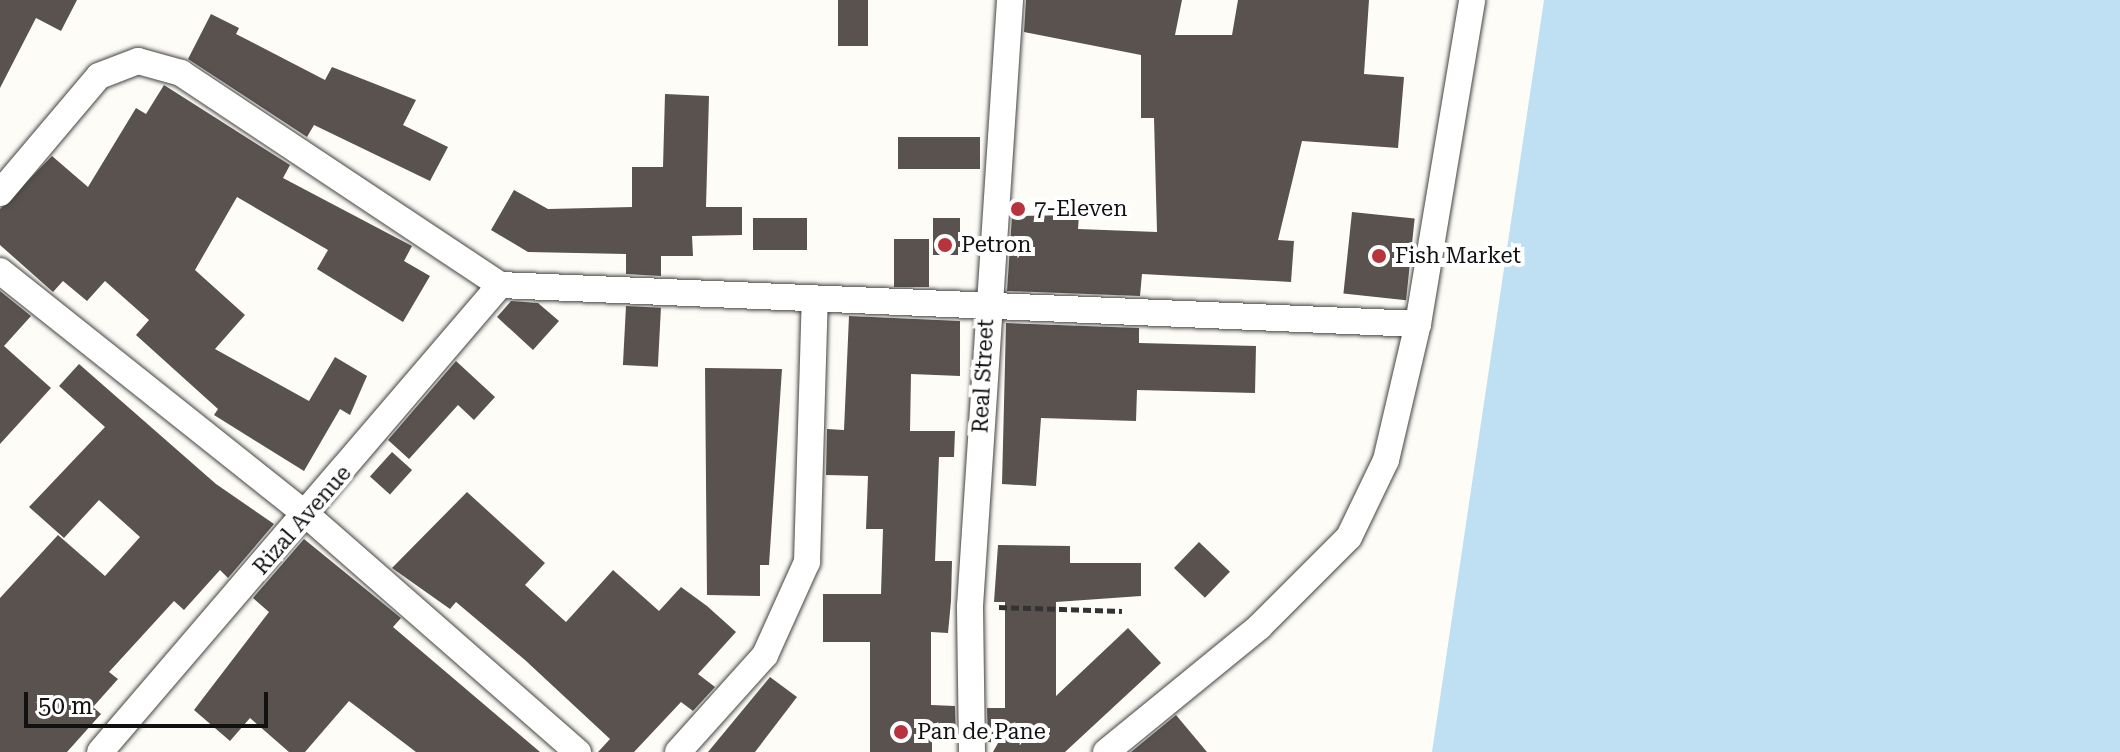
<!DOCTYPE html>
<style>
body{margin:0}
#map{position:relative;width:2120px;height:752px;overflow:hidden;background:#fefcf6;font-family:"Roboto Serif",serif}
div>[style]{position:absolute}
.water>*{inset:0;background:#bee0f2}
.building>*{inset:0;background:#59524e;transform-origin:0 0}
.path>*{height:5px;margin-top:-2.5px;transform-origin:0;background:repeating-linear-gradient(90deg,#333 0 8px,transparent 0 12px)}
.roads{filter:drop-shadow(0 0 2px #444) drop-shadow(0 0 2px #444)}
.minor>*{height:26px;margin:-13px;padding:0 13px;transform-origin:13px;border-radius:13px;background:#fff}
.dots>*{width:22px;height:22px;translate:-50% -50%;box-sizing:border-box;border:4px solid #fff;border-radius:50%}
span{translate:-50% -50%;white-space:nowrap;text-align:center;line-height:1.15;-webkit-text-stroke:8px #fff;paint-order:stroke}
.poi-label{font-size:22px;color:#111}
.left{translate:0 -50%;text-align:left}
.street-label{font-size:22px;color:#111}
.scale{position:absolute;left:24px;top:692px;width:244px;height:36px;box-sizing:border-box;border:4px solid #111;border-top:0;padding-left:10px;font-size:24px;line-height:28px;white-space:nowrap;color:#111;-webkit-text-stroke:6px #fff;paint-order:stroke}
</style>
<div id="map">
<div class="water">
<div style="clip-path:polygon(1544px 0,2120px 0,2120px 752px,1432px 752px)"></div>
</div>
<div class="building">
<div style="clip-path:polygon(0 0,77px 0,61px 31px,36px 18px,0 88px)"></div>
<div style="left:838px;top:0;width:30px;height:46px"></div>
<div style="clip-path:polygon(1026px 0,1182px 0,1175px 35px,1232px 35px,1238px 0,1369px 0,1364px 74px,1404px 77px,1398px 148px,1302px 141px,1278px 240px,1294px 241px,1291px 282px,1142px 274px,1140px 296px,1007px 291px,1012px 216px,1079px 215px,1078px 229px,1157px 232px,1154px 118px,1141px 118px,1141px 55px,1024px 32px)"></div>
<div style="clip-path:polygon(211px 14px,239px 28px,236px 34px,325px 80px,332px 67px,416px 100px,403px 125px,448px 147px,430px 181px,314px 125px,307px 137px,188px 59px)"></div>
<div style="clip-path:polygon(164px 85px,290px 165px,283px 178px,412px 246px,404px 261px,430px 276px,403px 322px,317px 269px,328px 250px,237px 197px,195px 270px,245px 315px,215px 349px,309px 401px,335px 357px,367px 376px,350px 415px,340px 409px,304px 471px,214px 415px,218px 409px,136px 335px,149px 320px,105px 281px,87px 301px,63px 281px,53px 292px,0 245px,0 209px,52px 156px,88px 187px,136px 108px,146px 114px)"></div>
<div style="clip-path:polygon(665px 94px,709px 96px,706px 207px,742px 207px,742px 235px,692px 236px,693px 256px,661px 256px,661px 276px,626px 274px,626px 254px,528px 252px,491px 230px,514px 190px,548px 209px,632px 207px,632px 167px,663px 167px)"></div>
<div style="left:898px;top:137px;width:82px;height:32px"></div>
<div style="left:1352px;top:212px;width:63px;height:82px;rotate:6deg"></div>
<div style="left:753px;top:218px;width:54px;height:32px"></div>
<div style="left:933px;top:218px;width:27px;height:37px"></div>
<div style="left:929px;top:239px;width:48px;height:35px;rotate:90deg"></div>
<div style="clip-path:polygon(0 291px,31px 316px,4px 346px,51px 388px,0 444px)"></div>
<div style="clip-path:polygon(511px 301px,538px 303px,559px 321px,533px 350px,497px 317px)"></div>
<div style="left:626px;top:306px;width:35px;height:59px;rotate:3deg"></div>
<div style="clip-path:polygon(849px 316px,960px 321px,960px 376px,911px 374px,910px 431px,955px 431px,954px 457px,939px 457px,935px 561px,952px 561px,951px 601px,948px 633px,931px 632px,931px 705px,955px 706px,956px 739px,932px 736px,932px 752px,870px 752px,870px 642px,823px 642px,823px 594px,881px 594px,883px 529px,866px 529px,868px 476px,826px 475px,827px 429px,844px 430px)"></div>
<div style="clip-path:polygon(1006px 323px,1139px 328px,1139px 343px,1256px 346px,1255px 393px,1137px 390px,1136px 421px,1041px 418px,1036px 486px,1002px 484px)"></div>
<div style="clip-path:polygon(456px 361px,495px 397px,474px 420px,458px 405px,409px 459px,388px 440px)"></div>
<div style="clip-path:polygon(79px 364px,216px 484px,274px 524px,228px 578px,220px 570px,184px 610px,174px 601px,109px 672px,118px 679px,93px 707px,101px 714px,67px 752px,0 752px,0 598px,58px 535px,105px 576px,140px 537px,99px 500px,64px 538px,29px 507px,105px 427px,59px 386px)"></div>
<div style="clip-path:polygon(705px 368px,782px 369px,769px 565px,760px 565px,760px 596px,707px 595px)"></div>
<div style="left:392px;top:452px;width:27px;height:33px;rotate:42deg"></div>
<div style="clip-path:polygon(467px 492px,545px 563px,525px 585px,566px 622px,613px 570px,659px 611px,681px 587px,707px 606px,736px 632px,698px 674px,715px 687px,693px 711px,681px 702px,634px 752px,598px 752px,610px 739px,525px 660px,456px 602px,450px 609px,392px 568px)"></div>
<div style="clip-path:polygon(304px 539px,401px 618px,393px 627px,540px 752px,416px 752px,349px 701px,305px 752px,289px 752px,250px 718px,230px 741px,194px 710px,269px 612px,253px 598px)"></div>
<div style="left:1199px;top:542px;width:43px;height:36px;rotate:44deg"></div>
<div style="clip-path:polygon(998px 545px,1070px 546px,1070px 563px,1141px 563px,1141px 596px,1056px 602px,1056px 696px,1128px 628px,1161px 663px,1065px 752px,993px 752px,998px 743px,988px 742px,987px 708px,1005px 708px,1005px 602px,994px 602px)"></div>
<div style="clip-path:polygon(770px 677px,797px 697px,755px 752px,708px 752px)"></div>
<div style="clip-path:polygon(1176px 715px,1207px 752px,1131px 752px)"></div>
</div>
<div class="path">
<div style="left:999px;top:607px;width:123px;rotate:1.9deg"></div>
</div>
<div class="roads">
<div class="minor">
<div style="left:0;top:193px;width:153px;rotate:-49.8deg"></div>
<div style="left:99px;top:76px;width:42px;rotate:-21deg"></div>
<div style="left:138px;top:61px;width:45px;rotate:15.6deg"></div>
<div style="left:181px;top:73px;width:383px;rotate:33.6deg"></div>
<div style="left:500px;top:285px;width:919px;rotate:2.43deg"></div>
<div style="left:0;top:271px;width:394px;rotate:38.5deg"></div>
<div style="left:308px;top:516px;width:359px;rotate:41.2deg"></div>
<div style="left:100px;top:752px;width:615px;rotate:-49.42deg"></div>
<div style="left:678px;top:752px;width:130px;rotate:-48.1deg"></div>
<div style="left:765px;top:655px;width:102px;rotate:-65.7deg"></div>
<div style="left:807px;top:562px;width:263px;rotate:-88.3deg"></div>
<div style="left:972px;top:752px;width:146px;rotate:-90.8deg"></div>
<div style="left:970px;top:606px;width:607px;rotate:-86.22deg"></div>
<div style="left:1106px;top:752px;width:198px;rotate:-39.2deg"></div>
<div style="left:1259px;top:627px;width:127px;rotate:-45deg"></div>
<div style="left:1349px;top:537px;width:85px;rotate:-64.3deg"></div>
<div style="left:1386px;top:460px;width:140px;rotate:-76.8deg"></div>
<div style="left:1418px;top:324px;width:328px;rotate:-80.5deg"></div>
</div>
</div>
<div class="dots">
<div style="left:1018px;top:209px;background:#b7333d"></div>
<div style="left:945px;top:245px;background:#b7333d"></div>
<div style="left:1379px;top:256px;background:#b7333d"></div>
<div style="left:901px;top:732px;background:#b7333d"></div>
</div>
<div class="poi-label">
<span class="left" style="left:1034px;top:209px">7-Eleven</span>
<span class="left" style="left:961px;top:245px">Petron</span>
<span class="left" style="left:1395px;top:256px">Fish Market</span>
<span class="left" style="left:917px;top:732px">Pan de Pane</span>
</div>
<div class="street-label">
<span style="left:983px;top:376px;rotate:-87deg">Real Street</span>
<span style="left:302px;top:520px;rotate:-49deg">Rizal Avenue</span>
</div>
<div class="scale">50 m</div>
</div>
